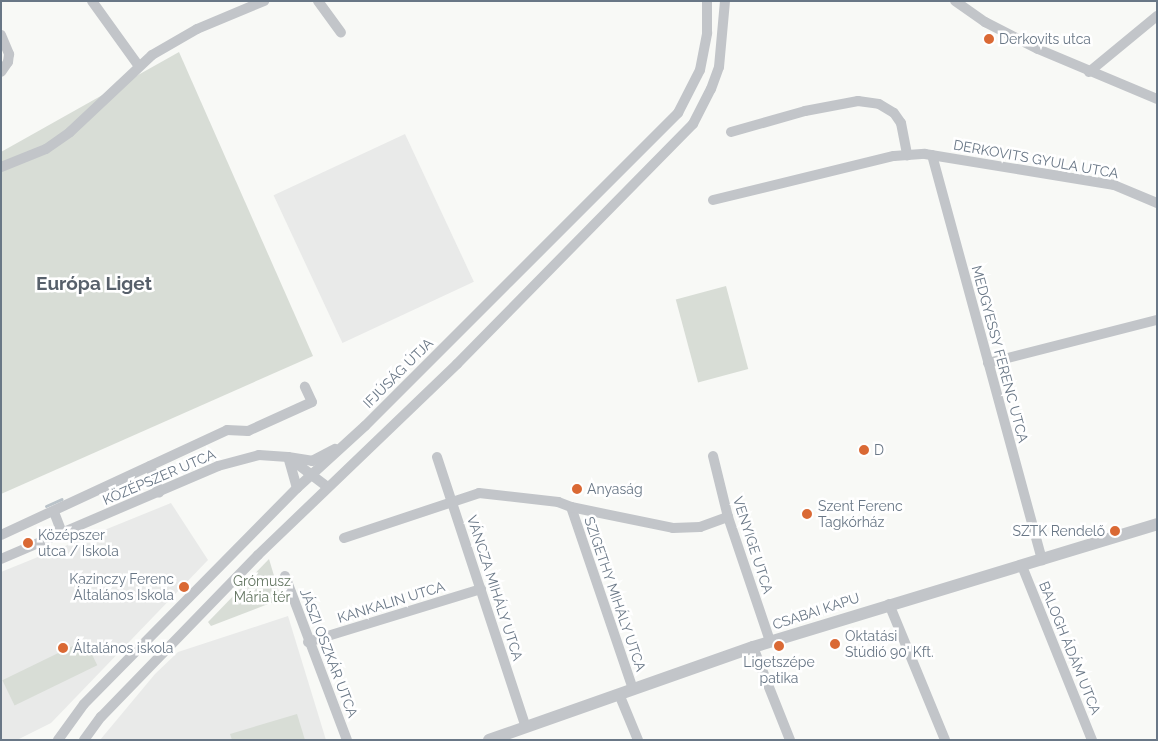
<!DOCTYPE html>
<meta charset="utf-8">
<style>
body{margin:0}
#map{position:relative;width:1158px;height:741px;overflow:hidden;background:#f8f9f6;font-family:Raleway,sans-serif}
div>[style]{position:absolute}
.built>*{inset:0;background:#e9eae9;transform-origin:0 0}
.green>*{inset:0;background:#d8ddd6;transform-origin:0 0}
.stream>*{height:3px;margin:-1.5px;padding:0 1.5px;transform-origin:1.5px;border-radius:1.5px;background:#bac3c9}
.minor>*{height:10px;margin:-5px;padding:0 5px;transform-origin:5px;border-radius:5px;background:#c2c5c9}
.tertiary>*{height:12px;margin:-6px;padding:0 6px;transform-origin:6px;border-radius:6px;background:#c2c5c9}
.dots>*{width:14px;height:14px;translate:-50% -50%;box-sizing:border-box;border:2px solid #fff;border-radius:50%}
span{translate:-50% -50%;white-space:nowrap;text-align:center;line-height:1.15;-webkit-text-stroke:5px #fff;paint-order:stroke}
.poi-label{font-size:14px;color:#697786}
.left{translate:0 -50%;text-align:left}
.right{translate:-100% -50%;text-align:right}
.street-label{font-size:14px;color:#697786}
.park-label{font-size:14px;color:#667864}
.district-label{font-size:19px;color:#57606b;font-weight:700}
.frame{position:absolute;inset:0;border:2px solid #697786;pointer-events:none}
</style>
<div id="map">
<div class="built">
<div style="left:405px;top:134px;width:163px;height:145px;rotate:65deg"></div>
<div style="clip-path:polygon(171px 503px,208px 560px,51px 723px,17px 740px,1px 740px,1px 572px)"></div>
<div style="clip-path:polygon(288px 616px,326px 740px,100px 740px,155px 674px,178px 652px)"></div>
</div>
<div class="green">
<div style="clip-path:polygon(179px 52px,313px 356px,1px 494px,1px 152px)"></div>
<div style="left:726px;top:286px;width:86px;height:52px;rotate:75deg"></div>
<div style="clip-path:polygon(269px 559px,281px 599px,211px 626px,208px 622px)"></div>
<div style="left:85px;top:640px;width:28px;height:92px;rotate:64deg"></div>
<div style="clip-path:polygon(297px 714px,305px 740px,232px 740px,230px 734px)"></div>
</div>
<div class="stream">
<div style="left:46px;top:506px;width:17px;rotate:-24deg"></div>
</div>
<div class="minor">
<div style="left:92px;top:1px;width:79px;rotate:54.3deg"></div>
<div style="left:318px;top:1px;width:39px;rotate:54deg"></div>
<div style="left:955px;top:1px;width:37px;rotate:35deg"></div>
<div style="left:985px;top:22px;width:59px;rotate:27deg"></div>
<div style="left:1038px;top:49px;width:129px;rotate:22.8deg"></div>
<div style="left:1px;top:35px;width:21px;rotate:67deg"></div>
<div style="left:9px;top:54px;width:8px;rotate:97deg"></div>
<div style="left:8px;top:62px;width:12px;rotate:125deg"></div>
<div style="left:1089px;top:72px;width:88px;rotate:-39.5deg"></div>
<div style="left:731px;top:132px;width:77px;rotate:-15.8deg"></div>
<div style="left:805px;top:111px;width:54px;rotate:-10.7deg"></div>
<div style="left:858px;top:101px;width:21px;rotate:8deg"></div>
<div style="left:879px;top:104px;width:17px;rotate:31deg"></div>
<div style="left:894px;top:113px;width:12px;rotate:55deg"></div>
<div style="left:901px;top:123px;width:33px;rotate:79deg"></div>
<div style="left:932px;top:155px;width:420px;rotate:74.8deg"></div>
<div style="left:1px;top:167px;width:48px;rotate:-21.8deg"></div>
<div style="left:46px;top:149px;width:29px;rotate:-35deg"></div>
<div style="left:70px;top:132px;width:112px;rotate:-43.2deg"></div>
<div style="left:152px;top:55px;width:52px;rotate:-30deg"></div>
<div style="left:197px;top:29px;width:73px;rotate:-22.7deg"></div>
<div style="left:713px;top:200px;width:186px;rotate:-13.7deg"></div>
<div style="left:894px;top:156px;width:31px;rotate:-4deg"></div>
<div style="left:925px;top:154px;width:192px;rotate:9.3deg"></div>
<div style="left:1114px;top:185px;width:47px;rotate:22.7deg"></div>
<div style="left:988px;top:363px;width:174px;rotate:-14.3deg"></div>
<div style="left:713px;top:456px;width:63px;rotate:76.2deg"></div>
<div style="left:728px;top:517px;width:131px;rotate:71.3deg"></div>
<div style="left:437px;top:457px;width:284px;rotate:71.8deg"></div>
<div style="left:150px;top:466px;width:28px;rotate:71deg"></div>
<div style="left:297px;top:488px;width:32px;rotate:-106deg"></div>
<div style="left:288px;top:457px;width:24px;rotate:9deg"></div>
<div style="left:312px;top:461px;width:26px;rotate:-28deg"></div>
<div style="left:571px;top:507px;width:192px;rotate:71.2deg"></div>
<div style="left:54px;top:512px;width:25px;rotate:69deg"></div>
<div style="left:1px;top:535px;width:249px;rotate:-24.9deg"></div>
<div style="left:227px;top:430px;width:21px;rotate:3deg"></div>
<div style="left:248px;top:431px;width:70px;rotate:-24.4deg"></div>
<div style="left:312px;top:402px;width:17px;rotate:-115deg"></div>
<div style="left:344px;top:538px;width:142px;rotate:-18.4deg"></div>
<div style="left:479px;top:493px;width:80px;rotate:6.5deg"></div>
<div style="left:558px;top:502px;width:14px;rotate:21deg"></div>
<div style="left:571px;top:507px;width:104px;rotate:11.6deg"></div>
<div style="left:673px;top:528px;width:27px;rotate:-2deg"></div>
<div style="left:700px;top:527px;width:30px;rotate:-20deg"></div>
<div style="left:1px;top:559px;width:236px;rotate:-23.2deg"></div>
<div style="left:218px;top:466px;width:42px;rotate:-15deg"></div>
<div style="left:259px;top:455px;width:29px;rotate:4deg"></div>
<div style="left:288px;top:457px;width:48px;rotate:37.3deg"></div>
<div style="left:1022px;top:566px;width:188px;rotate:68.1deg"></div>
<div style="left:285px;top:576px;width:175px;rotate:69.3deg"></div>
<div style="left:889px;top:604px;width:147px;rotate:67.6deg"></div>
<div style="left:308px;top:642px;width:181px;rotate:-17deg"></div>
<div style="left:753px;top:647px;width:100px;rotate:68.3deg"></div>
<div style="left:619px;top:694px;width:50px;rotate:67.6deg"></div>
<div style="left:58px;top:740px;width:44px;rotate:-54.2deg"></div>
<div style="left:84px;top:704px;width:303px;rotate:-45.4deg"></div>
<div style="left:297px;top:488px;width:92px;rotate:-42.4deg"></div>
<div style="left:365px;top:426px;width:443px;rotate:-45deg"></div>
<div style="left:678px;top:113px;width:48px;rotate:-62.9deg"></div>
<div style="left:700px;top:70px;width:38px;rotate:-79deg"></div>
<div style="left:707px;top:33px;width:32px;rotate:-90deg"></div>
<div style="left:84px;top:740px;width:29px;rotate:-54deg"></div>
<div style="left:101px;top:717px;width:226px;rotate:-45.9deg"></div>
<div style="left:258px;top:555px;width:276px;rotate:-43.8deg"></div>
<div style="left:457px;top:364px;width:337px;rotate:-45.5deg"></div>
<div style="left:693px;top:124px;width:39px;rotate:-63deg"></div>
<div style="left:711px;top:89px;width:23px;rotate:-70deg"></div>
<div style="left:719px;top:67px;width:66px;rotate:-84.8deg"></div>
</div>
<div class="tertiary">
<div style="left:489px;top:740px;width:280px;rotate:-19.4deg"></div>
<div style="left:753px;top:647px;width:422px;rotate:-16.9deg"></div>
</div>
<div class="dots">
<div style="left:989px;top:39px;background:#da6934"></div>
<div style="left:864px;top:450px;background:#da6934"></div>
<div style="left:577px;top:489px;background:#da6934"></div>
<div style="left:807px;top:514px;background:#da6934"></div>
<div style="left:1115px;top:531px;background:#da6934"></div>
<div style="left:28px;top:543px;background:#da6934"></div>
<div style="left:184px;top:587px;background:#da6934"></div>
<div style="left:835px;top:644px;background:#da6934"></div>
<div style="left:779px;top:646px;background:#da6934"></div>
<div style="left:63px;top:648px;background:#da6934"></div>
</div>
<div class="poi-label">
<span class="left" style="left:999px;top:39px">Derkovits utca</span>
<span class="left" style="left:874px;top:450px">D</span>
<span class="left" style="left:587px;top:489px">Anyaság</span>
<span class="left" style="left:818px;top:514px">Szent Ferenc<br>Tagkórház</span>
<span class="right" style="left:1105px;top:531px">SZTK Rendelő</span>
<span class="left" style="left:38px;top:543px">Középszer<br>utca / Iskola</span>
<span class="right" style="left:174px;top:587px">Kazinczy Ferenc<br>Általános Iskola</span>
<span class="left" style="left:845px;top:644px">Oktatási<br>Stúdió 90' Kft.</span>
<span class="left" style="left:73px;top:648px">Általános iskola</span>
<span style="left:779px;top:670px">Ligetszépe<br>patika</span>
</div>
<div class="street-label">
<span style="left:1036px;top:159px;rotate:10deg">DERKOVITS GYULA UTCA</span>
<span style="left:1000px;top:354px;rotate:75deg">MEDGYESSY FERENC UTCA</span>
<span style="left:398px;top:373px;rotate:-45deg">IFJÚSÁG ÚTJA</span>
<span style="left:159px;top:477px;rotate:-23deg">KÖZÉPSZER UTCA</span>
<span style="left:753px;top:545px;rotate:72deg">VENYIGE UTCA</span>
<span style="left:495px;top:588px;rotate:72deg">VÁNCZA MIHÁLY UTCA</span>
<span style="left:615px;top:594px;rotate:71deg">SZIGETHY MIHÁLY UTCA</span>
<span style="left:391px;top:602px;rotate:-17deg">KANKALIN UTCA</span>
<span style="left:816px;top:611px;rotate:-18deg">CSABAI KAPU</span>
<span style="left:1070px;top:648px;rotate:68deg">BALOGH ÁDÁM UTCA</span>
<span style="left:329px;top:653px;rotate:69deg">JÁSZI OSZKÁR UTCA</span>
</div>
<div class="park-label">
<span style="left:262px;top:589px">Grómusz<br>Mária tér</span>
</div>
<div class="district-label">
<span style="left:94px;top:284px">Európa Liget</span>
</div>
<div class="frame"></div>
</div>
